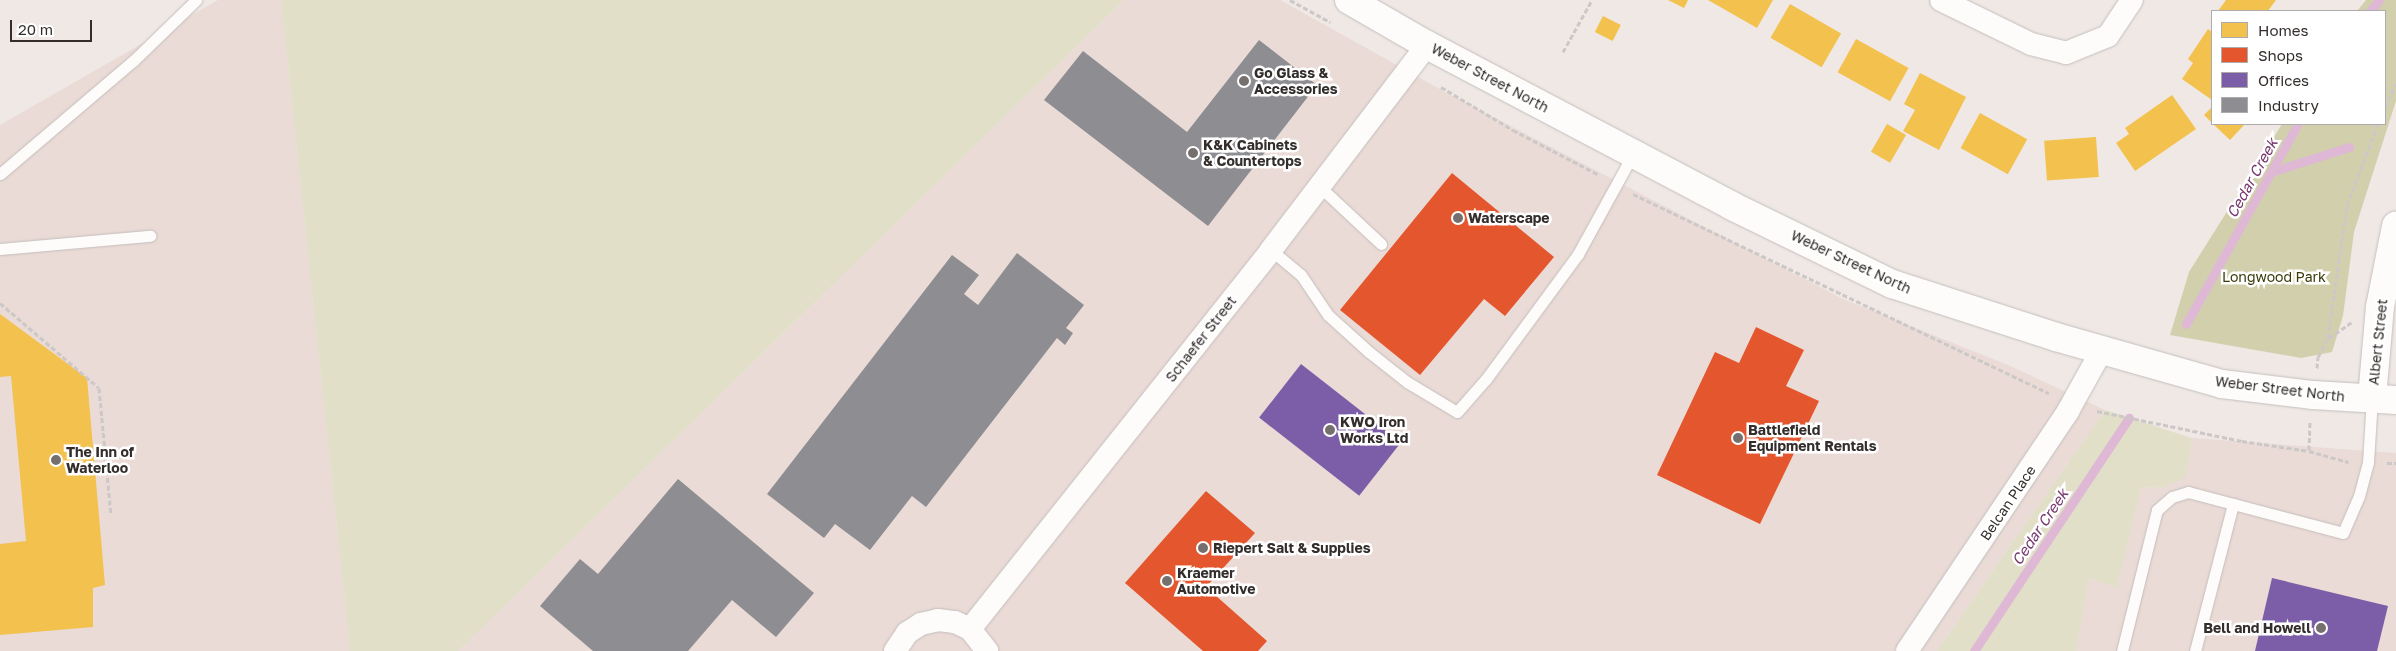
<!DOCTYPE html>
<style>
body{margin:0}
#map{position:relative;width:2396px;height:651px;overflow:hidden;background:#efe8e5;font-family:"Golos Text",sans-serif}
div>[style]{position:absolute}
.built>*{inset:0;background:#eadbd6}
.green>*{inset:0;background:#e1dfc8}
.forest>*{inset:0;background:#d2d0ac}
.homes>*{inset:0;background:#f2c14e;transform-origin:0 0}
.shops>*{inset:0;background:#e4572e}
.offices>*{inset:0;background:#7b5ea7;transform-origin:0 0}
.industry>*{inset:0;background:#8d8d92}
.stream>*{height:9px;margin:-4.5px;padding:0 4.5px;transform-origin:4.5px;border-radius:4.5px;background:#deb8d4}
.path>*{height:3px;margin-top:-1.5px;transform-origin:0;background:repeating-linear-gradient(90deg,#cbc8c7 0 5px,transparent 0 7.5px)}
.roads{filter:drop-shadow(0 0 1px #c4bebc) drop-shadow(0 0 1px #c4bebc)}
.service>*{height:11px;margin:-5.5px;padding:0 5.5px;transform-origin:5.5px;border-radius:5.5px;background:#fdfcfb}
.minor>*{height:22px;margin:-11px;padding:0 11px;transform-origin:11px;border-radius:11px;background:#fdfcfb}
.tertiary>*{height:28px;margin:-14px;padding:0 14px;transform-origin:14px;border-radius:14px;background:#fdfcfb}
.secondary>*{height:28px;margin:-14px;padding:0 14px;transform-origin:14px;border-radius:14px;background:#fdfcfb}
.dots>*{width:14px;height:14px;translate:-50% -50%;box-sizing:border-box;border:2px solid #fff;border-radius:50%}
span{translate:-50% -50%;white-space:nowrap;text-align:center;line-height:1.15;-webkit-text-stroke:5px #fff;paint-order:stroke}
.poi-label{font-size:14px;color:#332e2c;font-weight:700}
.left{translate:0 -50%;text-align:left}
.right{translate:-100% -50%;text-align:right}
.street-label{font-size:14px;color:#332e2c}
.park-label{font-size:14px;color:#3a3a08}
.water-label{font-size:15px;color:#77386e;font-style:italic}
.legend{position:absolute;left:2211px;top:10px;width:175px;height:115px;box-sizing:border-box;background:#fff;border:1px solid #adabab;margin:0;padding:6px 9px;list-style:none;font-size:15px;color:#332e2c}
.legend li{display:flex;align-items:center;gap:10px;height:25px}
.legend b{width:25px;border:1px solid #adabab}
.scale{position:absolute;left:10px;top:20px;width:82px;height:22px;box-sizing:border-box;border:2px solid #332e2c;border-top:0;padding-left:6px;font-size:15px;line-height:18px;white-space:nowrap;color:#332e2c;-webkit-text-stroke:4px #fff;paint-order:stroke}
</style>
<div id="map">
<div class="built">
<div style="clip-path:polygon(218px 0,281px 0,350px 651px,0 651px,0 125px)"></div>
<div style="clip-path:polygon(1124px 0,1280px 0,1447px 93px,1843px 299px,2008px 365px,2105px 410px,1937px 651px,458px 651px)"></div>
<div style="clip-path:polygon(2192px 438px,2396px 453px,2396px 651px,2076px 651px,2089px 578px,2117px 588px,2141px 487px,2162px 488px,2189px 462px)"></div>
</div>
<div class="green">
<div style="clip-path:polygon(281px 0,1124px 0,458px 651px,350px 651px)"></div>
<div style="clip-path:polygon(2105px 410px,2192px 438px,2189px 462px,2185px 477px,2162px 488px,2141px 487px,2117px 588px,2089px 578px,2076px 651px,1937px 651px)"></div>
</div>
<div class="forest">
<div style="clip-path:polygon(2366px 0,2396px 0,2396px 101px,2354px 232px,2343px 316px,2332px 352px,2301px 358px,2170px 335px,2189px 272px,2282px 124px,2385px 124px,2385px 11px,2357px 11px)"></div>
</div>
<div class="homes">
<div style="clip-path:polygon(1668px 0,1688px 0,1684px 8px)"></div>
<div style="clip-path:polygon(1708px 0,1773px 0,1757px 28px)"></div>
<div style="clip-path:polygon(2226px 0,2276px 0,2268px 11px,2218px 11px)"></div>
<div style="left:1790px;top:4px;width:59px;height:39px;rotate:30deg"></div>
<div style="left:1603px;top:16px;width:20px;height:18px;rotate:27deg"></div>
<div style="clip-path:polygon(2208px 29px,2212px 32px,2212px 100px,2182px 79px,2193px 63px,2188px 59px)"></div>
<div style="left:1856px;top:39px;width:60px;height:38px;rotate:29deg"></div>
<div style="clip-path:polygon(1920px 73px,1966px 97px,1939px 150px,1903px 131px,1915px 110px,1904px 104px)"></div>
<div style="clip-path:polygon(2172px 95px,2196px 129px,2135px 171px,2116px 143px,2129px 134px,2125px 128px)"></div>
<div style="clip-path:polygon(2212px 107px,2212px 123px,2204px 115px)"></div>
<div style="left:1980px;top:113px;width:54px;height:40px;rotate:29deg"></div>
<div style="left:1887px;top:124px;width:22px;height:32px;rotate:30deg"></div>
<div style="clip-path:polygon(2213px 124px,2245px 124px,2230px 140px)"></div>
<div style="left:2096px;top:137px;width:40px;height:52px;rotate:86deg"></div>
<div style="clip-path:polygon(0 314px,87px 378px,105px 585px,93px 588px,93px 627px,0 635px,0 544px,26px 541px,11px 376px,0 377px)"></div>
</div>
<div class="shops">
<div style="clip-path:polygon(1452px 173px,1554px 257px,1505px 316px,1484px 299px,1420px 375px,1340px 310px)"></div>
<div style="clip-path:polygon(1756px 327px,1804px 350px,1786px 386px,1819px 401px,1760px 524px,1657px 475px,1715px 352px,1739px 363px)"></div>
<div style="clip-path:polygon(1206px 491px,1255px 533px,1206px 587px,1267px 641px,1258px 651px,1203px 651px,1125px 583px)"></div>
</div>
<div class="offices">
<div style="left:1301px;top:364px;width:127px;height:68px;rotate:38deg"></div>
<div style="clip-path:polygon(2272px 578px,2388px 606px,2377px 651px,2255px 651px)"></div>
</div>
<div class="industry">
<div style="clip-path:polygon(1259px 40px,1317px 85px,1208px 226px,1044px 100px,1083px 51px,1187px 132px)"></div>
<div style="clip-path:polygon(1017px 253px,1084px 305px,1066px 328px,1073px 333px,1065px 345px,1057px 338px,926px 507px,912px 496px,870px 550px,835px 524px,824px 538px,767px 494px,952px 255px,979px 275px,964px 294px,978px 305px)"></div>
<div style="clip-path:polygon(678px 479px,814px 593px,776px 637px,732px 600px,688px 651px,593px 651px,540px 606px,580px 559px,598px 574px)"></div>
</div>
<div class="stream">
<div style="left:2370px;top:11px;width:14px;rotate:-51deg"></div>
<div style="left:2271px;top:172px;width:82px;rotate:-17.8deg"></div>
<div style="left:2186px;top:324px;width:229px;rotate:-60.8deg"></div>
<div style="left:1974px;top:651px;width:280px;rotate:-56.4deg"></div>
</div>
<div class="path">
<div style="left:1290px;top:0;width:46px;rotate:28.8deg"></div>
<div style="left:1563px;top:52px;width:60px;rotate:-60.9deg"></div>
<div style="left:1441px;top:87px;width:84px;rotate:30.8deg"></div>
<div style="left:1513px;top:130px;width:97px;rotate:27.6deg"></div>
<div style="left:2385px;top:107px;width:26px;rotate:-65deg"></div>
<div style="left:1633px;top:194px;width:461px;rotate:25.6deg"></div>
<div style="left:0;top:303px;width:130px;rotate:40.6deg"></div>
<div style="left:99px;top:388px;width:127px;rotate:84.6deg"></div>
<div style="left:2329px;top:338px;width:28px;rotate:-35deg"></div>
<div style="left:2317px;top:368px;width:11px;rotate:-85deg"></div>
<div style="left:2318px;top:357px;width:21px;rotate:-62deg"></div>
<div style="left:2328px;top:338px;width:134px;rotate:-81.9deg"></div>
<div style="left:2347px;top:205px;width:87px;rotate:-69.1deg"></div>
<div style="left:2097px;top:411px;width:148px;rotate:11.7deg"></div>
<div style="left:2242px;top:441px;width:68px;rotate:8.5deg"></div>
<div style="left:2309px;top:451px;width:41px;rotate:15.8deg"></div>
<div style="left:2309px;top:450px;width:28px;rotate:-88deg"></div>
<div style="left:2387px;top:463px;width:9px"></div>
</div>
<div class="roads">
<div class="service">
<div style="left:0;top:174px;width:175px;rotate:-40.4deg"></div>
<div style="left:133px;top:61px;width:88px;rotate:-44.1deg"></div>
<div style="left:1319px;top:186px;width:85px;rotate:43.1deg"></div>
<div style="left:0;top:249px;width:151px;rotate:-5deg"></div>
<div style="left:1271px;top:250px;width:39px;rotate:40deg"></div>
<div style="left:1301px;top:275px;width:48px;rotate:56deg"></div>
<div style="left:1328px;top:315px;width:55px;rotate:42.1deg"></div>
<div style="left:1369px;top:352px;width:48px;rotate:38.3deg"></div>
<div style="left:1407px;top:382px;width:58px;rotate:31deg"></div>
<div style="left:1457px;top:412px;width:44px;rotate:-48.7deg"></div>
<div style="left:1486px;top:379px;width:155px;rotate:-53.6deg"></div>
<div style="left:1578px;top:254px;width:114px;rotate:-61.2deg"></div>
<div style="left:2122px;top:651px;width:145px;rotate:-76.1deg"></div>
<div style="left:2157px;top:510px;width:20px;rotate:-41deg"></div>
<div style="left:2172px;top:497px;width:17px;rotate:-17deg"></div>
<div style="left:2188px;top:492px;width:160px;rotate:14.8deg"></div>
<div style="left:2343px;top:533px;width:40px;rotate:-66.6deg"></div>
<div style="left:2359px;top:496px;width:35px;rotate:-75deg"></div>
<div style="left:2368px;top:462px;width:64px;rotate:-86.4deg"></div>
<div style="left:2195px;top:651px;width:152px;rotate:-75.5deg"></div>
</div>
<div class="minor">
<div style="left:1941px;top:0;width:100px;rotate:26.1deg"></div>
<div style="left:2031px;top:44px;width:36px;rotate:14deg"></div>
<div style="left:2066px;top:53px;width:45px;rotate:-22deg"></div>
<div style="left:2108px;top:36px;width:43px;rotate:-56.3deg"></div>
<div style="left:970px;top:629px;width:484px;rotate:-51.5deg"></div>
<div style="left:1271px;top:250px;width:258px;rotate:-52.7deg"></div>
<div style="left:895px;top:651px;width:22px;rotate:-56deg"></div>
<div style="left:907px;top:633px;width:17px;rotate:-33deg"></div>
<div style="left:921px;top:624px;width:17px;rotate:-13deg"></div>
<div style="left:938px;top:620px;width:17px;rotate:7deg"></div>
<div style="left:955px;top:622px;width:17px;rotate:25deg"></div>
<div style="left:970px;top:629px;width:28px;rotate:52deg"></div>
<div style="left:1907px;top:651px;width:289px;rotate:-56.1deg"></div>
<div style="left:2068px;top:411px;width:70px;rotate:-60.9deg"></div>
</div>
<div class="tertiary">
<div style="left:2372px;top:398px;width:91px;rotate:-85deg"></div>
<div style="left:2380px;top:307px;width:83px;rotate:-78.8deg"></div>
</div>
<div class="secondary">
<div style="left:1349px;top:0;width:90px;rotate:30deg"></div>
<div style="left:1427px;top:45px;width:345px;rotate:27.8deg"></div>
<div style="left:1732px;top:206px;width:178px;rotate:26deg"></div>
<div style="left:1892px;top:284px;width:172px;rotate:17.9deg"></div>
<div style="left:2056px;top:337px;width:173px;rotate:15.8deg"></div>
<div style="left:2222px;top:384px;width:92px;rotate:6.9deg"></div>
<div style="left:2313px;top:395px;width:83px;rotate:3.4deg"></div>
</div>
</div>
<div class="dots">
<div style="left:1244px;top:81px;background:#756f6d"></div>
<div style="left:1193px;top:153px;background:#756f6d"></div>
<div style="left:1458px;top:218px;background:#756f6d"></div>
<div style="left:1330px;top:430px;background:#756f6d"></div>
<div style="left:1738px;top:438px;background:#756f6d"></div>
<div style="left:56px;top:460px;background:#756f6d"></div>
<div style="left:1203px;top:548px;background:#756f6d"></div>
<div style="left:1167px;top:581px;background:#756f6d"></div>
<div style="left:2321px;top:628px;background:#756f6d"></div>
</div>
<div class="poi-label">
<span class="left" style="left:1254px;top:81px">Go Glass &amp;<br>Accessories</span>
<span class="left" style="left:1203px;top:153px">K&amp;K Cabinets<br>&amp; Countertops</span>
<span class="left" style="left:1468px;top:218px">Waterscape</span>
<span class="left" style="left:1340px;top:430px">KWO Iron<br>Works Ltd</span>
<span class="left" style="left:1748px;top:438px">Battlefield<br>Equipment Rentals</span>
<span class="left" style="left:66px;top:460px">The Inn of<br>Waterloo</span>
<span class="left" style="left:1213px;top:548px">Riepert Salt &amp; Supplies</span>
<span class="left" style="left:1177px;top:581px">Kraemer<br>Automotive</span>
<span class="right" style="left:2311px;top:628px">Bell and Howell</span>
</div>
<div class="street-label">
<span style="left:1490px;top:78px;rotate:28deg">Weber Street North</span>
<span style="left:1851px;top:262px;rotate:25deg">Weber Street North</span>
<span style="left:1201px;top:339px;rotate:-52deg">Schaefer Street</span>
<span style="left:2378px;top:342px;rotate:-84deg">Albert Street</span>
<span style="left:2280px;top:389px;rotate:7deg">Weber Street North</span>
<span style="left:2008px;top:503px;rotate:-56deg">Belcan Place</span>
</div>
<div class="park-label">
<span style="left:2274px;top:277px">Longwood Park</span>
</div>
<div class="water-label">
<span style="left:2252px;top:178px;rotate:-61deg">Cedar Creek</span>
<span style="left:2040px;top:527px;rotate:-56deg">Cedar Creek</span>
</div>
<ul class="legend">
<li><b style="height:14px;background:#f2c14e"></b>Homes</li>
<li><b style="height:14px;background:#e4572e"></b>Shops</li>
<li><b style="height:14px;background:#7b5ea7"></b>Offices</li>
<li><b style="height:14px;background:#8d8d92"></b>Industry</li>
</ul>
<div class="scale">20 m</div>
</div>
